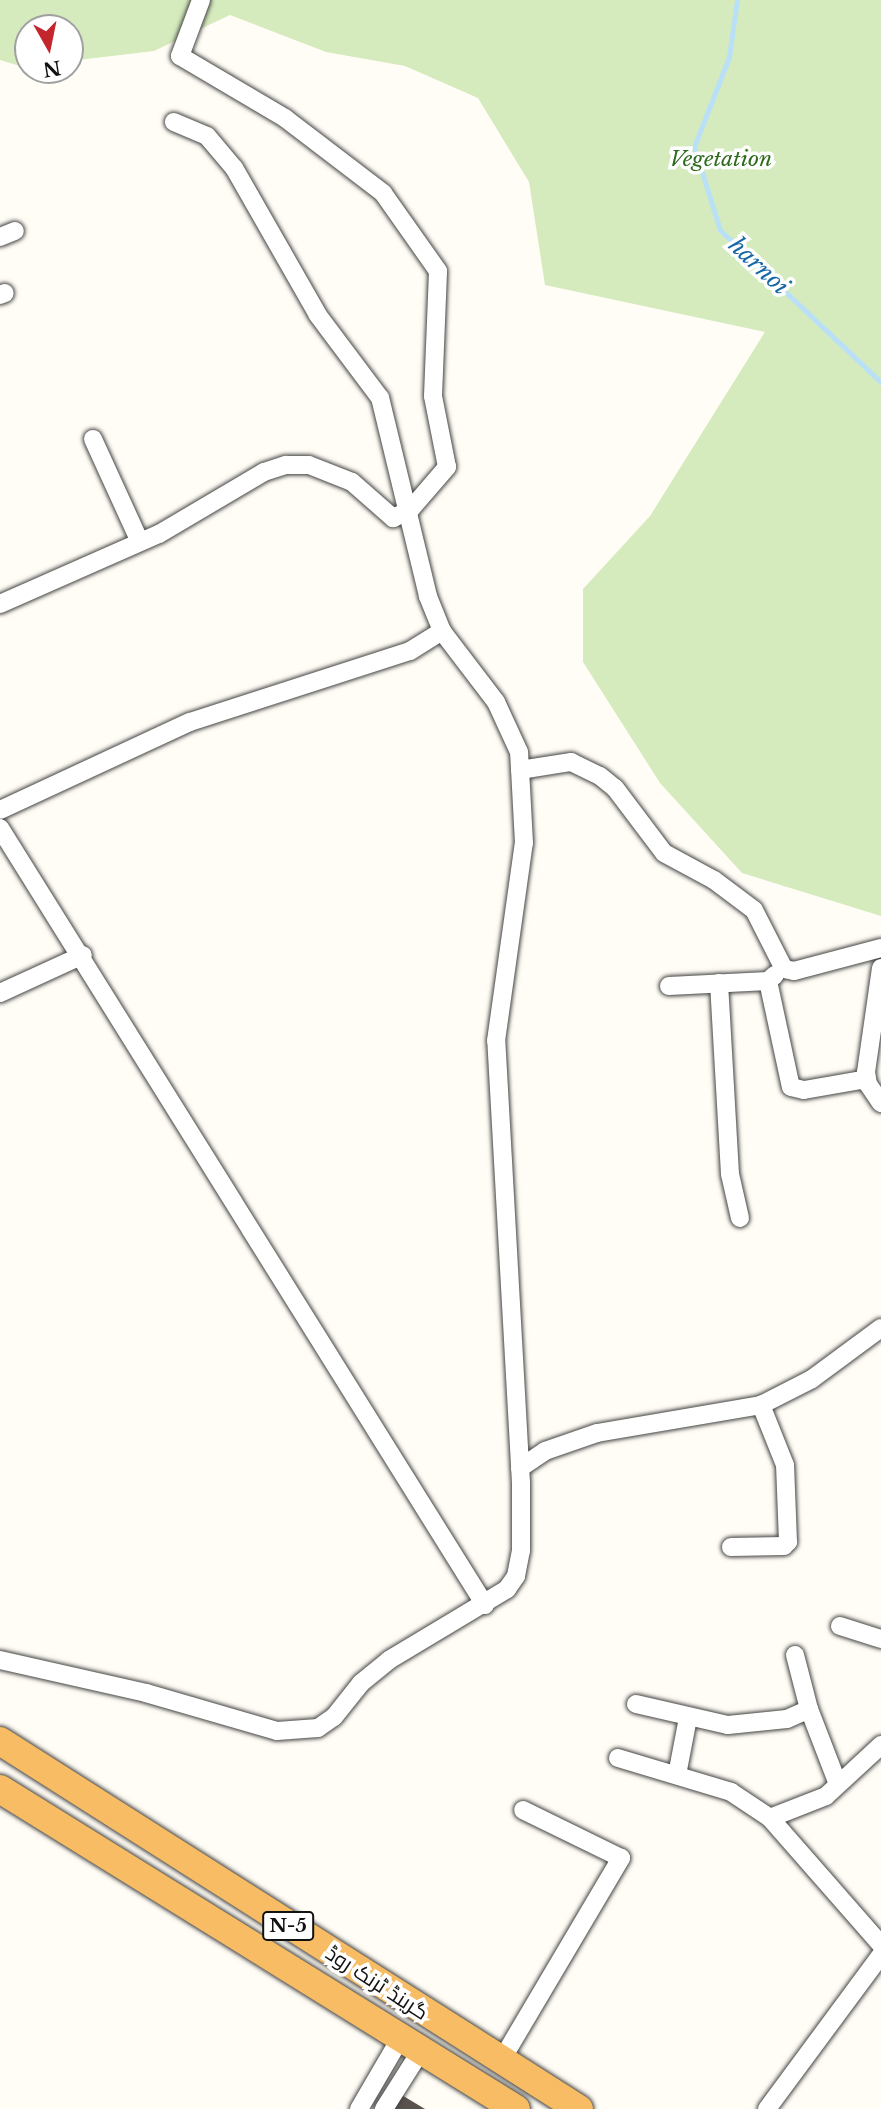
<!DOCTYPE html>
<meta charset="utf-8">
<style>
body{margin:0}
#map{position:relative;width:881px;height:2109px;overflow:hidden;background:#fffdf5;font-family:"Libre Baskerville",Cairo,serif}
div>[style]{position:absolute}
.green>*{inset:0;background:#d5ebbd}
.stream>*{height:5px;margin:-2.5px;padding:0 2.5px;transform-origin:2.5px;border-radius:2.5px;background:#b9e0f7}
.building>*{inset:0;background:#5a524d}
.roads{filter:drop-shadow(0 0 2px #444) drop-shadow(0 0 2px #444)}
.minor>*{height:18px;margin:-9px;padding:0 9px;transform-origin:9px;border-radius:9px;background:#fff}
.trunk>*{height:28px;margin:-14px;padding:0 14px;transform-origin:14px;border-radius:14px;background:#f7bc64}
span{translate:-50% -50%;white-space:nowrap;text-align:center;line-height:1.15;-webkit-text-stroke:7px #fff;paint-order:stroke}
.shield-label span{padding:2px 5px;background:#fff;border:2px solid;border-radius:5px;-webkit-text-stroke-width:0}
.shield-label{font-size:19px;color:#111;font-weight:700}
.park-label{font-size:21px;color:#2f6b1f;font-style:italic}
.street-label{font-size:21px;color:#111}
.water-label{font-size:23px;color:#1768a6;font-style:italic}
.north{position:absolute;left:14px;top:14px;width:70px;height:70px;box-sizing:border-box;background:#fff;border:2px solid #a0a0a0;border-radius:50%;rotate:171deg;font-size:19px;font-weight:700;line-height:28px;text-align:center;color:#111}
.north::after{content:'';display:block;margin:auto;width:24px;height:32px;background:#c4262e;clip-path:polygon(50% 0,100% 100%,50% 72%,0 100%)}
</style>
<div id="map">
<div class="green">
<div style="clip-path:polygon(0 0,881px 0,881px 916px,742px 873px,660px 783px,583px 662px,583px 589px,650px 516px,765px 332px,545px 285px,529px 182px,478px 98px,405px 66px,326px 52px,230px 15px,154px 51px,70px 61px,70px 28px,28px 28px,28px 66px,23px 67px,0 60px)"></div>
</div>
<div class="stream">
<div style="left:737px;top:0;width:58px;rotate:98deg"></div>
<div style="left:729px;top:57px;width:97px;rotate:111.3deg"></div>
<div style="left:694px;top:147px;width:87px;rotate:72.6deg"></div>
<div style="left:720px;top:230px;width:221px;rotate:43.4deg"></div>
</div>
<div class="building">
<div style="clip-path:polygon(395px 2091px,425px 2109px,384px 2109px)"></div>
</div>
<div class="roads">
<div class="minor">
<div style="left:0;top:237px;width:16px;rotate:-22deg"></div>
<div style="left:0;top:295px;width:5px;rotate:-22deg"></div>
<div style="left:93px;top:439px;width:113px;rotate:65.5deg"></div>
<div style="left:0;top:604px;width:174px;rotate:-23.8deg"></div>
<div style="left:159px;top:534px;width:122px;rotate:-30.6deg"></div>
<div style="left:264px;top:472px;width:23px;rotate:-18deg"></div>
<div style="left:286px;top:465px;width:23px"></div>
<div style="left:309px;top:465px;width:46px;rotate:21.6deg"></div>
<div style="left:352px;top:482px;width:55px;rotate:41.3deg"></div>
<div style="left:393px;top:518px;width:19px;rotate:-25deg"></div>
<div style="left:410px;top:510px;width:57px;rotate:-49.3deg"></div>
<div style="left:447px;top:467px;width:72px;rotate:-101.2deg"></div>
<div style="left:433px;top:396px;width:125px;rotate:-87.7deg"></div>
<div style="left:438px;top:271px;width:95px;rotate:-125.2deg"></div>
<div style="left:383px;top:193px;width:123px;rotate:-142.6deg"></div>
<div style="left:285px;top:118px;width:122px;rotate:-149.4deg"></div>
<div style="left:180px;top:56px;width:60px;rotate:-69.4deg"></div>
<div style="left:520px;top:770px;width:52px;rotate:-8.9deg"></div>
<div style="left:571px;top:762px;width:32px;rotate:26deg"></div>
<div style="left:600px;top:776px;width:19px;rotate:39deg"></div>
<div style="left:615px;top:788px;width:81px;rotate:53deg"></div>
<div style="left:664px;top:853px;width:57px;rotate:28.4deg"></div>
<div style="left:714px;top:880px;width:50px;rotate:36.9deg"></div>
<div style="left:754px;top:910px;width:66px;rotate:63deg"></div>
<div style="left:784px;top:969px;width:10px;rotate:11deg"></div>
<div style="left:794px;top:971px;width:90px;rotate:-14.8deg"></div>
<div style="left:0;top:810px;width:209px;rotate:-24.9deg"></div>
<div style="left:190px;top:722px;width:231px;rotate:-17.9deg"></div>
<div style="left:410px;top:651px;width:38px;rotate:-32deg"></div>
<div style="left:0;top:828px;width:916px;rotate:58.03deg"></div>
<div style="left:881px;top:968px;width:105px;rotate:98.2deg"></div>
<div style="left:866px;top:1072px;width:12px;rotate:81deg"></div>
<div style="left:868px;top:1084px;width:23px;rotate:56deg"></div>
<div style="left:768px;top:981px;width:108px;rotate:77.8deg"></div>
<div style="left:791px;top:1087px;width:13px;rotate:13deg"></div>
<div style="left:804px;top:1090px;width:64px;rotate:-9.9deg"></div>
<div style="left:719px;top:983px;width:191px;rotate:86.7deg"></div>
<div style="left:730px;top:1174px;width:45px;rotate:77.2deg"></div>
<div style="left:669px;top:986px;width:99px;rotate:-2.9deg"></div>
<div style="left:768px;top:981px;width:9px;rotate:-41deg"></div>
<div style="left:0;top:993px;width:91px;rotate:-24.6deg"></div>
<div style="left:520px;top:1468px;width:30px;rotate:-34deg"></div>
<div style="left:545px;top:1451px;width:55px;rotate:-19.1deg"></div>
<div style="left:597px;top:1433px;width:166px;rotate:-9.7deg"></div>
<div style="left:761px;top:1405px;width:57px;rotate:-27deg"></div>
<div style="left:812px;top:1379px;width:86px;rotate:-36.5deg"></div>
<div style="left:731px;top:1547px;width:53px;rotate:-1.1deg"></div>
<div style="left:784px;top:1546px;width:6px;rotate:-45deg"></div>
<div style="left:788px;top:1542px;width:77px;rotate:-92.2deg"></div>
<div style="left:785px;top:1465px;width:65px;rotate:-111.8deg"></div>
<div style="left:840px;top:1626px;width:43px;rotate:17.6deg"></div>
<div style="left:795px;top:1655px;width:56px;rotate:75.5deg"></div>
<div style="left:809px;top:1709px;width:80px;rotate:68.9deg"></div>
<div style="left:0;top:1660px;width:150px;rotate:12.7deg"></div>
<div style="left:146px;top:1693px;width:136px;rotate:16.2deg"></div>
<div style="left:277px;top:1731px;width:41px;rotate:-4.2deg"></div>
<div style="left:318px;top:1728px;width:19px;rotate:-35deg"></div>
<div style="left:334px;top:1717px;width:43px;rotate:-51.5deg"></div>
<div style="left:361px;top:1683px;width:36px;rotate:-39deg"></div>
<div style="left:389px;top:1660px;width:138px;rotate:-31deg"></div>
<div style="left:507px;top:1589px;width:16px;rotate:-55deg"></div>
<div style="left:516px;top:1576px;width:25px;rotate:-79deg"></div>
<div style="left:521px;top:1551px;width:68px;rotate:-90deg"></div>
<div style="left:521px;top:1483px;width:443px;rotate:-93.2deg"></div>
<div style="left:496px;top:1041px;width:200px;rotate:-82deg"></div>
<div style="left:524px;top:843px;width:91px;rotate:-93.1deg"></div>
<div style="left:519px;top:752px;width:55px;rotate:-114.7deg"></div>
<div style="left:496px;top:702px;width:89px;rotate:-127.3deg"></div>
<div style="left:442px;top:631px;width:38px;rotate:-112deg"></div>
<div style="left:428px;top:596px;width:204px;rotate:-103.6deg"></div>
<div style="left:380px;top:398px;width:104px;rotate:-126.8deg"></div>
<div style="left:318px;top:315px;width:169px;rotate:-119.7deg"></div>
<div style="left:234px;top:168px;width:42px;rotate:-130.2deg"></div>
<div style="left:207px;top:136px;width:36px;rotate:-157deg"></div>
<div style="left:636px;top:1704px;width:94px;rotate:12.9deg"></div>
<div style="left:728px;top:1725px;width:59px;rotate:-5.8deg"></div>
<div style="left:787px;top:1719px;width:24px;rotate:-24deg"></div>
<div style="left:618px;top:1758px;width:118px;rotate:16.7deg"></div>
<div style="left:731px;top:1792px;width:47px;rotate:33.7deg"></div>
<div style="left:770px;top:1818px;width:60px;rotate:-21.4deg"></div>
<div style="left:826px;top:1796px;width:75px;rotate:-42.8deg"></div>
<div style="left:677px;top:1775px;width:58px;rotate:-79.1deg"></div>
<div style="left:770px;top:1818px;width:169px;rotate:48.8deg"></div>
<div style="left:501px;top:2061px;width:236px;rotate:-59.4deg"></div>
<div style="left:621px;top:1858px;width:109px;rotate:-153.9deg"></div>
<div style="left:359px;top:2109px;width:83px;rotate:-59.7deg"></div>
<div style="left:384px;top:2109px;width:71px;rotate:-57.7deg"></div>
<div style="left:767px;top:2109px;width:192px;rotate:-53.5deg"></div>
</div>
<div class="trunk">
<div style="left:0;top:1741px;width:686px;rotate:32.44deg"></div>
<div style="left:0;top:1789px;width:607px;rotate:31.81deg"></div>
</div>
</div>
<div class="shield-label">
<span style="left:288px;top:1926px">N-5</span>
</div>
<div class="park-label">
<span style="left:721px;top:159px">Vegetation</span>
</div>
<div class="street-label">
<span style="left:377px;top:1983px;rotate:33deg">گرینڈ ٹرنک روڈ</span>
</div>
<div class="water-label">
<span style="left:759px;top:266px;rotate:43deg">harnoi</span>
</div>
<div class="north">N</div>
</div>
